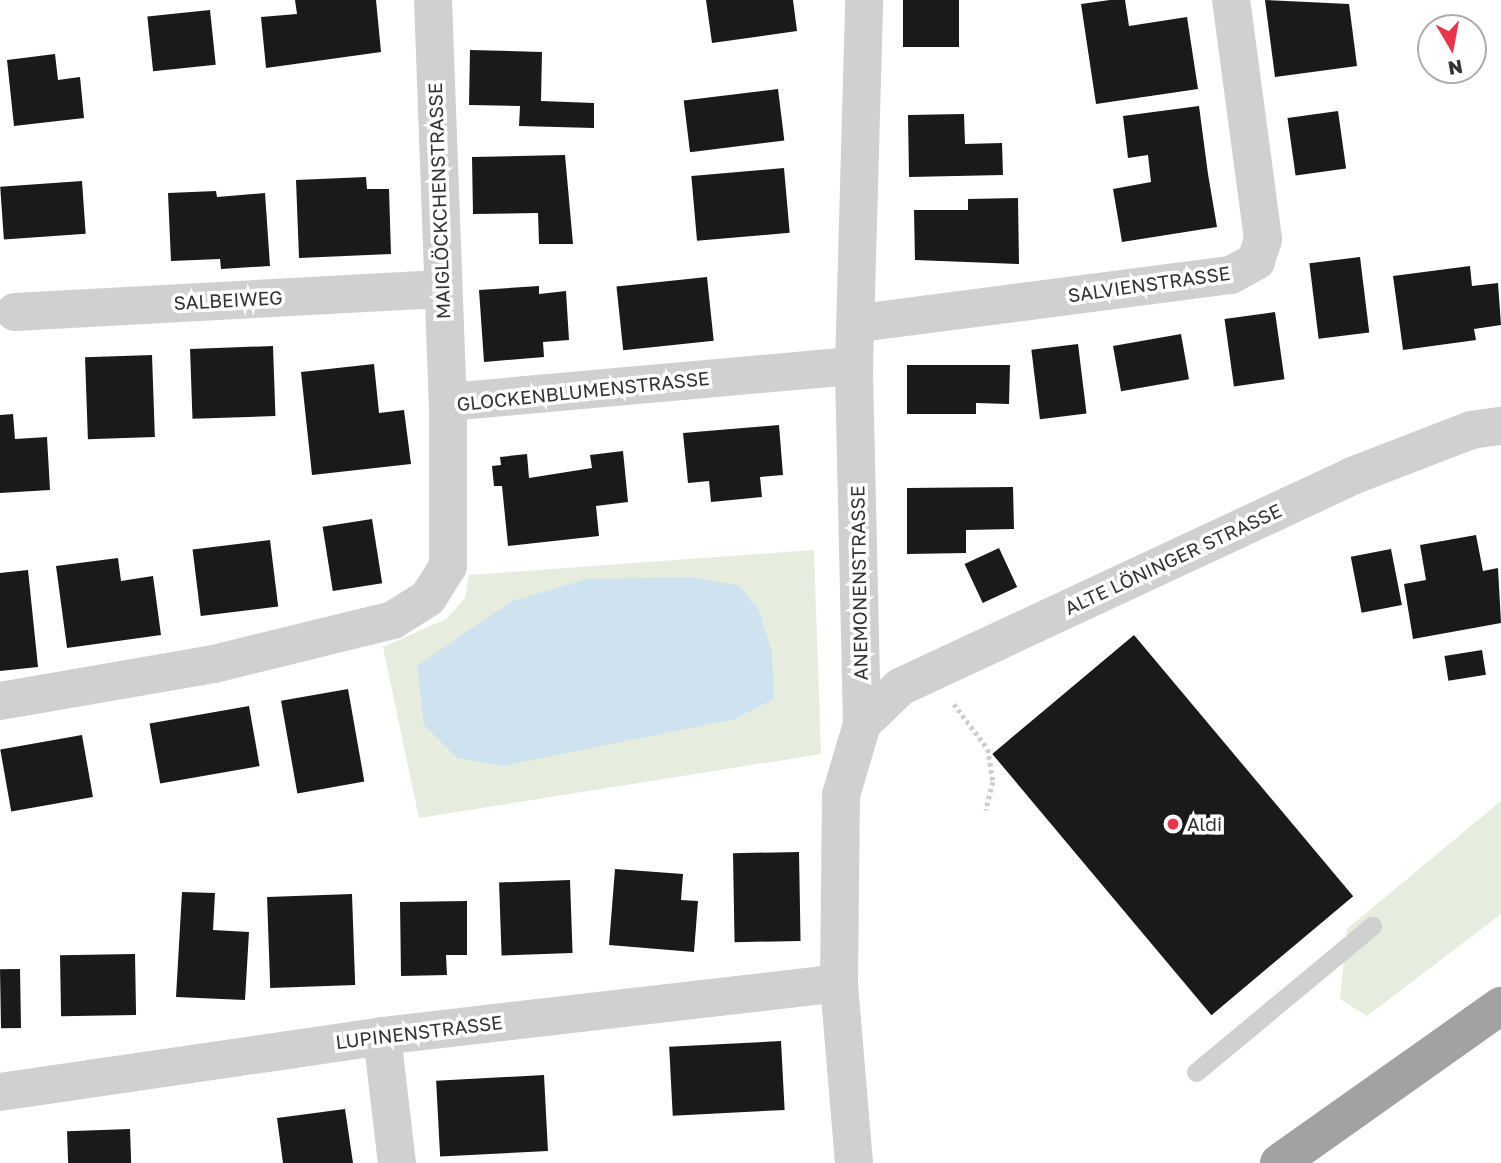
<!DOCTYPE html>
<meta charset="utf-8">
<style>
body{margin:0}
#map{position:relative;width:1501px;height:1163px;overflow:hidden;background:#fff;font-family:"Golos Text",sans-serif}
div>[style]{position:absolute}
.green>*{inset:0;background:#e6ecde}
.water>*{inset:0;background:#cee3ef}
.building>*{inset:0;background:#1a1a1a;transform-origin:0 0}
.path>*{height:4.5px;margin-top:-2.25px;transform-origin:0;background:repeating-linear-gradient(90deg,#cdcdcd 0 3.5px,transparent 0 7px)}
.service>*{height:19px;margin:-9.5px;padding:0 9.5px;transform-origin:9.5px;border-radius:9.5px;background:#d0d0d0}
.minor>*{height:38px;margin:-19px;padding:0 19px;transform-origin:19px;border-radius:19px;background:#d0d0d0}
.trunk>*{height:38px;margin:-19px;padding:0 19px;transform-origin:19px;border-radius:19px;background:#a2a2a2}
.dots>*{width:19px;height:19px;translate:-50% -50%;box-sizing:border-box;border:4px solid #fff;border-radius:50%}
span{translate:-50% -50%;white-space:nowrap;text-align:center;line-height:1.15;-webkit-text-stroke:7px #fff;paint-order:stroke}
.street-label{font-size:19px;color:#333}
.poi-label{font-size:19px;color:#333}
.left{translate:0 -50%;text-align:left}
.north{position:absolute;left:1417px;top:14px;width:70px;height:70px;box-sizing:border-box;background:#fff;border:2px solid #adadad;border-radius:50%;rotate:170deg;font-size:19px;font-weight:700;line-height:28px;text-align:center;color:#333}
.north::after{content:'';display:block;margin:auto;width:24px;height:32px;background:#eb3448;clip-path:polygon(50% 0,100% 100%,50% 72%,0 100%)}
</style>
<div id="map">
<div class="green">
<div style="clip-path:polygon(evenodd,814px 550px,821px 754px,419px 818px,383px 647px,446px 619px,465px 598px,469px 575px,814px 550px,512px 601px,772px 652px,774px 699px,735px 719px,470px 633px,512px 601px)"></div>
<div style="clip-path:polygon(1501px 801px,1501px 914px,1367px 1016px,1340px 999px,1347px 929px)"></div>
</div>
<div class="water">
<div style="clip-path:polygon(695px 577px,739px 586px,758px 608px,772px 652px,774px 699px,735px 719px,502px 766px,457px 758px,424px 725px,417px 666px,512px 601px,587px 579px)"></div>
</div>
<div class="building">
<div style="clip-path:polygon(295px 0,376px 0,381px 52px,266px 68px,261px 17px,297px 14px)"></div>
<div style="clip-path:polygon(706px 0,793px 0,797px 31px,712px 43px)"></div>
<div style="left:903px;top:0;width:56px;height:47px"></div>
<div style="clip-path:polygon(1110px 0,1125px 0,1129px 26px,1187px 17px,1198px 89px,1096px 104px,1081px 4px)"></div>
<div style="clip-path:polygon(1265px 0,1349px 4px,1357px 66px,1275px 77px)"></div>
<div style="left:210px;top:10px;width:55px;height:63px;rotate:84deg"></div>
<div style="clip-path:polygon(470px 50px,542px 52px,541px 101px,594px 103px,594px 128px,519px 126px,520px 106px,469px 105px)"></div>
<div style="clip-path:polygon(55px 54px,58px 80px,80px 77px,84px 118px,14px 126px,7px 60px)"></div>
<div style="left:778px;top:89px;width:52px;height:95px;rotate:83deg"></div>
<div style="clip-path:polygon(1199px 106px,1208px 174px,1180px 179px,1208px 174px,1217px 227px,1122px 242px,1113px 189px,1151px 182px,1148px 155px,1128px 158px,1123px 116px)"></div>
<div style="left:1338px;top:111px;width:58px;height:51px;rotate:82deg"></div>
<div style="clip-path:polygon(964px 114px,965px 144px,1002px 143px,1003px 175px,909px 177px,908px 115px)"></div>
<div style="clip-path:polygon(565px 155px,573px 244px,539px 244px,538px 213px,473px 214px,472px 157px)"></div>
<div style="left:784px;top:168px;width:65px;height:93px;rotate:85deg"></div>
<div style="clip-path:polygon(366px 177px,367px 189px,389px 189px,391px 254px,299px 258px,296px 180px)"></div>
<div style="left:82px;top:181px;width:53px;height:82px;rotate:86deg"></div>
<div style="clip-path:polygon(216px 191px,217px 197px,265px 193px,270px 266px,221px 269px,220px 259px,171px 261px,168px 193px)"></div>
<div style="clip-path:polygon(1018px 198px,1019px 264px,915px 260px,914px 210px,968px 210px,968px 199px)"></div>
<div style="left:1360px;top:257px;width:76px;height:51px;rotate:83deg"></div>
<div style="clip-path:polygon(1470px 266px,1472px 286px,1498px 283px,1501px 325px,1474px 329px,1476px 340px,1403px 350px,1393px 276px)"></div>
<div style="left:707px;top:277px;width:64px;height:91px;rotate:84deg"></div>
<div style="clip-path:polygon(539px 286px,539px 294px,566px 291px,569px 340px,543px 342px,544px 357px,484px 362px,479px 290px)"></div>
<div style="left:1275px;top:312px;width:68px;height:51px;rotate:82deg"></div>
<div style="left:1181px;top:334px;width:46px;height:69px;rotate:80deg"></div>
<div style="left:1078px;top:344px;width:70px;height:47px;rotate:83deg"></div>
<div style="left:273px;top:346px;width:70px;height:83px;rotate:88deg"></div>
<div style="left:152px;top:355px;width:82px;height:67px;rotate:88deg"></div>
<div style="clip-path:polygon(374px 364px,379px 413px,404px 410px,411px 464px,312px 475px,301px 372px)"></div>
<div style="clip-path:polygon(907px 365px,1010px 365px,1009px 404px,976px 403px,976px 414px,907px 414px)"></div>
<div style="clip-path:polygon(13px 414px,15px 439px,47px 437px,50px 490px,0 493px,0 415px)"></div>
<div style="clip-path:polygon(779px 425px,783px 475px,760px 477px,762px 497px,711px 502px,709px 481px,688px 483px,683px 433px)"></div>
<div style="clip-path:polygon(623px 451px,628px 502px,596px 506px,599px 536px,508px 546px,502px 486px,494px 486px,492px 466px,501px 465px,500px 457px,527px 454px,529px 478px,592px 468px,590px 455px)"></div>
<div style="clip-path:polygon(1013px 487px,1014px 529px,966px 530px,966px 553px,907px 554px,907px 488px)"></div>
<div style="left:372px;top:519px;width:65px;height:50px;rotate:81deg"></div>
<div style="clip-path:polygon(1476px 535px,1483px 571px,1498px 568px,1501px 623px,1413px 639px,1404px 584px,1426px 580px,1420px 545px)"></div>
<div style="left:270px;top:540px;width:67px;height:78px;rotate:83deg"></div>
<div style="left:999px;top:548px;width:43px;height:38px;rotate:65deg"></div>
<div style="left:1391px;top:549px;width:57px;height:41px;rotate:79deg"></div>
<div style="clip-path:polygon(118px 558px,121px 581px,153px 576px,161px 635px,67px 648px,56px 566px)"></div>
<div style="clip-path:polygon(28px 570px,38px 667px,0 671px,0 573px)"></div>
<div style="left:1134px;top:635px;width:341px;height:185px;rotate:50deg"></div>
<div style="left:1482px;top:650px;width:25px;height:38px;rotate:81deg"></div>
<div style="left:348px;top:689px;width:94px;height:68px;rotate:80deg"></div>
<div style="left:249px;top:706px;width:61px;height:101px;rotate:80deg"></div>
<div style="left:82px;top:735px;width:63px;height:83px;rotate:80deg"></div>
<div style="left:799px;top:852px;width:89px;height:66px;rotate:89deg"></div>
<div style="clip-path:polygon(615px 869px,683px 874px,681px 900px,698px 901px,694px 952px,609px 945px)"></div>
<div style="left:570px;top:880px;width:73px;height:71px;rotate:88deg"></div>
<div style="clip-path:polygon(182px 892px,215px 893px,213px 930px,249px 932px,245px 1000px,176px 997px)"></div>
<div style="left:352px;top:894px;width:91px;height:85px;rotate:88deg"></div>
<div style="clip-path:polygon(467px 901px,467px 955px,446px 955px,447px 975px,401px 976px,400px 902px)"></div>
<div style="left:135px;top:954px;width:61px;height:75px;rotate:89deg"></div>
<div style="left:20px;top:969px;width:59px;height:20px;rotate:89deg"></div>
<div style="left:781px;top:1041px;width:69px;height:112px;rotate:87deg"></div>
<div style="left:544px;top:1075px;width:76px;height:108px;rotate:87deg"></div>
<div style="clip-path:polygon(345px 1109px,353px 1163px,283px 1163px,277px 1118px)"></div>
<div style="left:130px;top:1129px;width:34px;height:63px;rotate:88deg"></div>
</div>
<div class="path">
<div style="left:954px;top:704px;width:56px;rotate:52.9deg"></div>
<div style="left:988px;top:749px;width:33px;rotate:81deg"></div>
<div style="left:993px;top:782px;width:29px;rotate:104deg"></div>
</div>
<div class="service">
<div style="left:1196px;top:1072px;width:229px;rotate:-39.7deg"></div>
</div>
<div class="minor">
<div style="left:433px;top:0;width:402px;rotate:87.9deg"></div>
<div style="left:15px;top:312px;width:426px;rotate:-3.1deg"></div>
<div style="left:860px;top:323px;width:374px;rotate:-7.4deg"></div>
<div style="left:1231px;top:275px;width:29px;rotate:-29deg"></div>
<div style="left:1256px;top:261px;width:23px;rotate:-72deg"></div>
<div style="left:1263px;top:239px;width:241px;rotate:-97.6deg"></div>
<div style="left:0;top:701px;width:217px;rotate:-9.8deg"></div>
<div style="left:214px;top:664px;width:184px;rotate:-13.8deg"></div>
<div style="left:393px;top:620px;width:41px;rotate:-32.2deg"></div>
<div style="left:428px;top:598px;width:38px;rotate:-58deg"></div>
<div style="left:448px;top:566px;width:164px;rotate:-90deg"></div>
<div style="left:448px;top:402px;width:408px;rotate:-5.1deg"></div>
<div style="left:862px;top:724px;width:53px;rotate:-44.2deg"></div>
<div style="left:900px;top:687px;width:499px;rotate:-25deg"></div>
<div style="left:1352px;top:476px;width:128px;rotate:-21.1deg"></div>
<div style="left:1471px;top:430px;width:30px;rotate:-8deg"></div>
<div style="left:382px;top:1036px;width:128px;rotate:83.3deg"></div>
<div style="left:0;top:1092px;width:386px;rotate:-8.3deg"></div>
<div style="left:382px;top:1036px;width:460px;rotate:-6.6deg"></div>
<div style="left:854px;top:1163px;width:181px;rotate:-94.8deg"></div>
<div style="left:839px;top:983px;width:188px;rotate:-89.4deg"></div>
<div style="left:841px;top:795px;width:74px;rotate:-73.5deg"></div>
<div style="left:862px;top:724px;width:358px;rotate:-91.3deg"></div>
<div style="left:854px;top:366px;width:366px;rotate:-88.4deg"></div>
</div>
<div class="trunk">
<div style="left:1279px;top:1163px;width:272px;rotate:-35.3deg"></div>
</div>
<div class="dots">
<div style="left:1173px;top:824px;background:#eb3448"></div>
</div>
<div class="street-label">
<span style="left:439px;top:201px;rotate:-92deg">MAIGLÖCKCHENSTRASSE</span>
<span style="left:1149px;top:284px;rotate:-8deg">SALVIENSTRASSE</span>
<span style="left:228px;top:300px;rotate:-3deg">SALBEIWEG</span>
<span style="left:583px;top:391px;rotate:-6deg">GLOCKENBLUMENSTRASSE</span>
<span style="left:1173px;top:559px;rotate:-25deg">ALTE LÖNINGER STRASSE</span>
<span style="left:859px;top:583px;rotate:-91deg">ANEMONENSTRASSE</span>
<span style="left:419px;top:1032px;rotate:-7deg">LUPINENSTRASSE</span>
</div>
<div class="poi-label">
<span class="left" style="left:1187px;top:824px">Aldi</span>
</div>
<div class="north">N</div>
</div>
